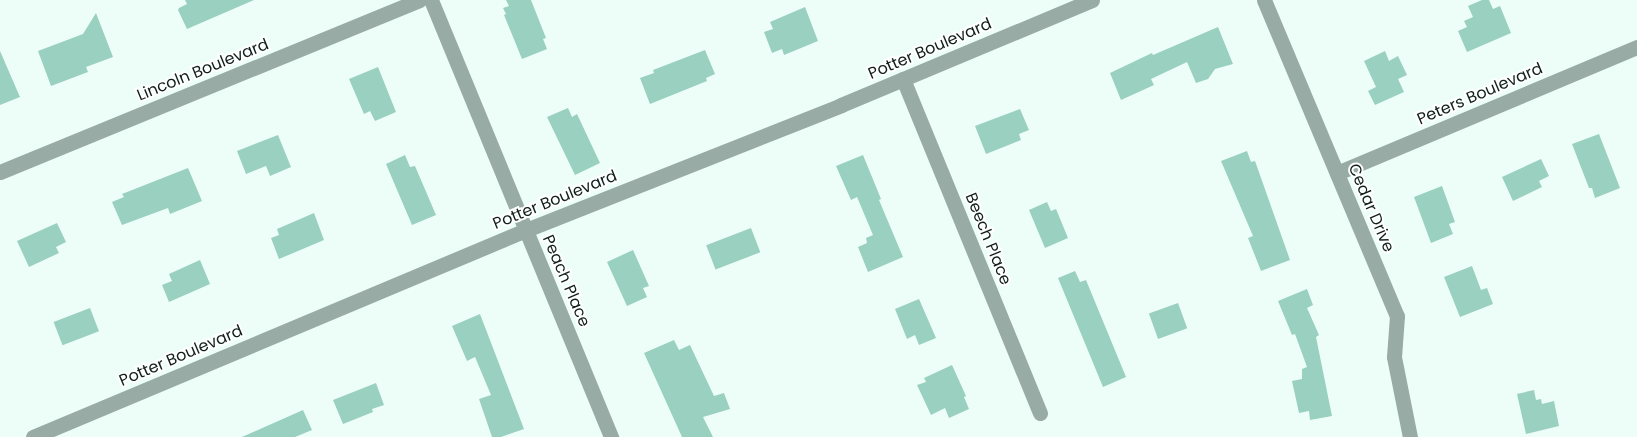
<!DOCTYPE html>
<style>
body{margin:0}
#map{position:relative;width:1637px;height:437px;overflow:hidden;background:#edfef8;font-family:Poppins,sans-serif}
div>[style]{position:absolute}
.building>*{inset:0;background:#99d0bf;transform-origin:0 0}
.street>*{height:15px;margin:-7.5px;padding:0 7.5px;transform-origin:7.5px;border-radius:7.5px;background:#99aba5}
span{translate:-50% -50%;white-space:nowrap;text-align:center;line-height:1.15;-webkit-text-stroke:4px #fff;paint-order:stroke}
.street-label{font-size:16px;color:#0f1f1b}
</style>
<div id="map">
<div class="building">
<div style="clip-path:polygon(185px 0,254px 0,187px 29px,178px 10px,179px 8px,187px 4px)"></div>
<div style="clip-path:polygon(506px 0,531px 0,546px 38px,543px 39px,547px 49px,522px 59px,504px 15px,506px 14px,503px 8px,509px 6px)"></div>
<div style="clip-path:polygon(1482px 0,1489px 0,1493px 9px,1500px 6px,1511px 33px,1467px 52px,1458px 31px,1467px 27px,1464px 21px,1473px 17px,1468px 6px)"></div>
<div style="clip-path:polygon(805px 7px,818px 41px,784px 55px,782px 49px,772px 53px,764px 32px,773px 29px,770px 22px)"></div>
<div style="clip-path:polygon(96px 13px,113px 57px,86px 67px,88px 72px,51px 86px,38px 51px,83px 34px)"></div>
<div style="clip-path:polygon(1218px 27px,1233px 64px,1215px 69px,1208px 79px,1196px 83px,1187px 62px,1151px 79px,1154px 85px,1121px 100px,1110px 73px,1152px 53px,1153px 55px)"></div>
<div style="clip-path:polygon(705px 50px,715px 74px,706px 78px,707px 81px,650px 104px,640px 78px,654px 73px,653px 70px)"></div>
<div style="clip-path:polygon(0 51px,20px 97px,0 105px)"></div>
<div style="clip-path:polygon(1385px 51px,1389px 61px,1398px 56px,1407px 75px,1398px 79px,1404px 92px,1375px 105px,1368px 91px,1376px 87px,1364px 61px)"></div>
<div style="clip-path:polygon(378px 67px,396px 112px,375px 121px,370px 111px,364px 114px,349px 79px)"></div>
<div style="clip-path:polygon(568px 108px,572px 117px,577px 114px,600px 163px,575px 175px,547px 117px)"></div>
<div style="clip-path:polygon(1020px 109px,1029px 130px,1019px 134px,1021px 140px,986px 154px,975px 126px)"></div>
<div style="clip-path:polygon(1599px 134px,1620px 188px,1595px 198px,1592px 188px,1589px 188px,1572px 144px)"></div>
<div style="clip-path:polygon(278px 135px,291px 167px,270px 176px,266px 166px,246px 174px,237px 151px)"></div>
<div style="clip-path:polygon(1247px 151px,1251px 162px,1255px 161px,1290px 260px,1261px 271px,1248px 238px,1253px 236px,1221px 161px)"></div>
<div style="clip-path:polygon(405px 155px,410px 167px,415px 166px,436px 215px,412px 225px,386px 164px)"></div>
<div style="clip-path:polygon(863px 155px,881px 199px,879px 200px,903px 257px,868px 272px,858px 247px,867px 243px,866px 238px,873px 235px,857px 197px,851px 200px,836px 166px)"></div>
<div style="clip-path:polygon(1541px 159px,1549px 176px,1539px 181px,1542px 187px,1513px 201px,1502px 177px)"></div>
<div style="clip-path:polygon(188px 168px,202px 201px,170px 214px,168px 208px,122px 225px,112px 202px,124px 197px,122px 194px)"></div>
<div style="clip-path:polygon(1442px 186px,1455px 222px,1449px 224px,1453px 234px,1431px 243px,1414px 197px)"></div>
<div style="clip-path:polygon(1047px 202px,1051px 211px,1056px 209px,1068px 238px,1045px 248px,1029px 210px)"></div>
<div style="clip-path:polygon(314px 213px,324px 240px,279px 259px,271px 238px,279px 235px,277px 229px)"></div>
<div style="clip-path:polygon(57px 223px,66px 242px,56px 247px,59px 253px,29px 267px,17px 241px)"></div>
<div style="left:751px;top:228px;width:26px;height:48px;rotate:69deg"></div>
<div style="clip-path:polygon(633px 250px,649px 286px,643px 288px,647px 297px,627px 306px,607px 262px)"></div>
<div style="clip-path:polygon(200px 260px,210px 284px,169px 302px,162px 285px,172px 281px,169px 274px)"></div>
<div style="clip-path:polygon(1472px 266px,1481px 290px,1487px 288px,1493px 304px,1460px 317px,1444px 277px)"></div>
<div style="clip-path:polygon(1075px 271px,1080px 282px,1086px 280px,1126px 377px,1103px 387px,1058px 278px)"></div>
<div style="clip-path:polygon(1307px 289px,1313px 305px,1307px 308px,1319px 335px,1316px 337px,1332px 416px,1310px 420px,1309px 411px,1299px 413px,1292px 381px,1302px 379px,1302px 369px,1307px 367px,1295px 334px,1292px 335px,1278px 301px)"></div>
<div style="clip-path:polygon(919px 299px,936px 338px,919px 345px,915px 335px,907px 339px,895px 309px)"></div>
<div style="left:1178px;top:303px;width:27px;height:31px;rotate:70deg"></div>
<div style="left:90px;top:308px;width:25px;height:39px;rotate:69deg"></div>
<div style="clip-path:polygon(480px 314px,524px 429px,501px 437px,492px 437px,479px 399px,491px 395px,475px 357px,467px 361px,452px 326px)"></div>
<div style="clip-path:polygon(674px 340px,679px 350px,690px 345px,714px 396px,724px 393px,730px 409px,703px 417px,713px 437px,682px 437px,644px 353px)"></div>
<div style="clip-path:polygon(952px 365px,966px 396px,964px 397px,969px 409px,949px 418px,945px 408px,931px 415px,917px 385px,926px 382px,924px 378px)"></div>
<div style="clip-path:polygon(376px 383px,384px 405px,372px 409px,373px 412px,343px 424px,333px 400px)"></div>
<div style="clip-path:polygon(1534px 390px,1536px 400px,1541px 399px,1542px 404px,1554px 401px,1559px 426px,1526px 434px,1517px 394px)"></div>
<div style="clip-path:polygon(303px 410px,312px 430px,295px 437px,242px 437px)"></div>
</div>
<div class="street">
<div style="left:431px;top:0;width:473px;rotate:67.6deg"></div>
<div style="left:1264px;top:0;width:343px;rotate:67.2deg"></div>
<div style="left:1397px;top:316px;width:41px;rotate:94.2deg"></div>
<div style="left:1394px;top:357px;width:82px;rotate:78.7deg"></div>
<div style="left:903px;top:79px;width:361px;rotate:67.7deg"></div>
<div style="left:0;top:172px;width:454px;rotate:-22.3deg"></div>
<div style="left:1337px;top:173px;width:325px;rotate:-22.8deg"></div>
<div style="left:33px;top:437px;width:535px;rotate:-22.78deg"></div>
<div style="left:526px;top:230px;width:339px;rotate:-21.6deg"></div>
<div style="left:841px;top:105px;width:272px;rotate:-22.7deg"></div>
</div>
<div class="street-label">
<span style="left:930px;top:49px;rotate:-23deg">Potter Boulevard</span>
<span style="left:203px;top:70px;rotate:-22deg">Lincoln Boulevard</span>
<span style="left:1480px;top:94px;rotate:-23deg">Peters Boulevard</span>
<span style="left:555px;top:200px;rotate:-22deg">Potter Boulevard</span>
<span style="left:1371px;top:208px;rotate:67deg">Cedar Drive</span>
<span style="left:988px;top:239px;rotate:68deg">Beech Place</span>
<span style="left:566px;top:281px;rotate:67deg">Peach Place</span>
<span style="left:181px;top:356px;rotate:-23deg">Potter Boulevard</span>
</div>
</div>
